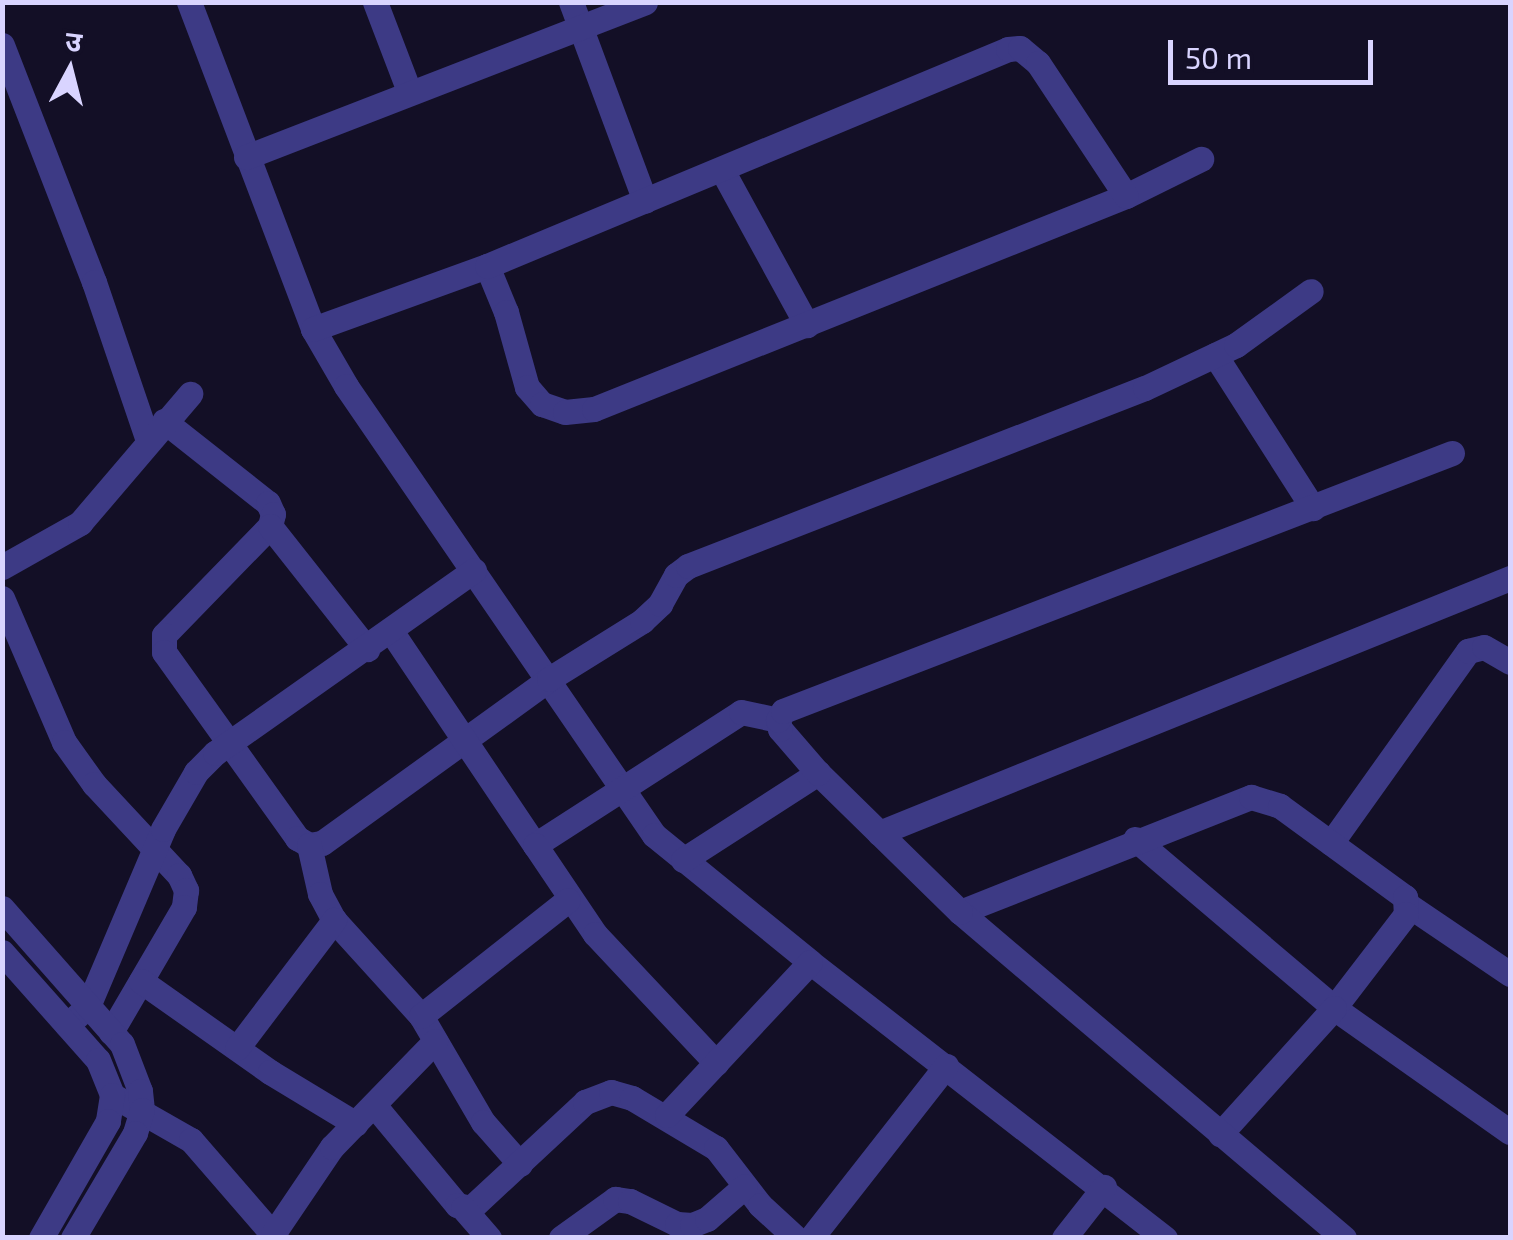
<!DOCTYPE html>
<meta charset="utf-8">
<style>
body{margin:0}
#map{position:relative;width:1513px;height:1240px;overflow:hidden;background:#130f26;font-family:"Exo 2","Noto Sans Devanagari",sans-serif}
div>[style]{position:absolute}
.minor>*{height:25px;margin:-12.5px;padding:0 12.5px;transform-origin:12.5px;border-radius:12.5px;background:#3d3a85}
.tertiary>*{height:25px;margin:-12.5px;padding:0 12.5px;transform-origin:12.5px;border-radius:12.5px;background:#3d3a85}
span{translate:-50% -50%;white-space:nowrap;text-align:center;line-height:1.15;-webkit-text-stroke:10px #130f26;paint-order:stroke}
.frame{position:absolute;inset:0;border:5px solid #d9d4ff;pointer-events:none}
.north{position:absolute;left:20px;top:20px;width:100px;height:100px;-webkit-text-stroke:8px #130f26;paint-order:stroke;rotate:7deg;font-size:28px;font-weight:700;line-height:40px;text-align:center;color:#d9d4ff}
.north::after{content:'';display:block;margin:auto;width:35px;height:45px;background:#d9d4ff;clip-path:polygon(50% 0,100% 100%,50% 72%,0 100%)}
.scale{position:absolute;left:1168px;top:40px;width:205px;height:45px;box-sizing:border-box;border:5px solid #d9d4ff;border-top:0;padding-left:12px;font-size:30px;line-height:35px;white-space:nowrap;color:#d9d4ff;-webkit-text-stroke:8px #130f26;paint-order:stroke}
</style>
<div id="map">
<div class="minor">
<div style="left:189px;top:2px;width:350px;rotate:69.2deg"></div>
<div style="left:313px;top:329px;width:66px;rotate:59.9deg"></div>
<div style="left:346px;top:386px;width:544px;rotate:55.55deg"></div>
<div style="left:654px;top:835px;width:201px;rotate:39.1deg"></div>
<div style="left:810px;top:962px;width:450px;rotate:37.9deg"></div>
<div style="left:375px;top:2px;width:95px;rotate:69.1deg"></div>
<div style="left:571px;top:2px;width:212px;rotate:69.6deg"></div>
<div style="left:2px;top:45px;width:254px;rotate:68.8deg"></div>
<div style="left:94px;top:282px;width:168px;rotate:71.2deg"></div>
<div style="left:246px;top:157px;width:428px;rotate:-21.2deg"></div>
<div style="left:722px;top:170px;width:177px;rotate:61.3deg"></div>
<div style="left:487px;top:266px;width:50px;rotate:67.6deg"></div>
<div style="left:506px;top:312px;width:78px;rotate:74.4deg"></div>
<div style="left:527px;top:387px;width:23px;rotate:49deg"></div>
<div style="left:542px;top:404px;width:24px;rotate:19deg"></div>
<div style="left:565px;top:412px;width:29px;rotate:-6deg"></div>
<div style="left:594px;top:409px;width:573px;rotate:-21.82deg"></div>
<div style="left:1126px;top:196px;width:84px;rotate:-26.3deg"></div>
<div style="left:313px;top:329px;width:185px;rotate:-19.9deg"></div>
<div style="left:487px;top:266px;width:564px;rotate:-22.61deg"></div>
<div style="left:1008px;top:49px;width:12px;rotate:-5deg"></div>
<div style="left:1020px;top:48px;width:23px;rotate:40deg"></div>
<div style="left:1038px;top:63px;width:159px;rotate:56.5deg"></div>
<div style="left:1215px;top:355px;width:182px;rotate:57.4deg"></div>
<div style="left:164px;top:421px;width:132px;rotate:38.3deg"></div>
<div style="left:268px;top:503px;width:12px;rotate:66deg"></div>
<div style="left:273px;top:514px;width:12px;rotate:104deg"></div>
<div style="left:270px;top:526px;width:152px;rotate:134.2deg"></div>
<div style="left:164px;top:635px;width:17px;rotate:90deg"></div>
<div style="left:164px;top:652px;width:229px;rotate:54.4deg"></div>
<div style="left:297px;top:838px;width:14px;rotate:30deg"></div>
<div style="left:309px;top:845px;width:13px;rotate:-9deg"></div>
<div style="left:322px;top:843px;width:280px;rotate:-35.8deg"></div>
<div style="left:549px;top:679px;width:110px;rotate:-31.9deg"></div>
<div style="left:642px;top:621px;width:25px;rotate:-43deg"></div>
<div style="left:660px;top:604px;width:33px;rotate:-61deg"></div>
<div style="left:676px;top:575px;width:15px;rotate:-37deg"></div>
<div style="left:688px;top:566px;width:490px;rotate:-21.3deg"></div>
<div style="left:1145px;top:388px;width:101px;rotate:-25.3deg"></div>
<div style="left:1236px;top:345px;width:92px;rotate:-35.8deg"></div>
<div style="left:270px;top:526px;width:157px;rotate:51.7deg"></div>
<div style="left:2px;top:567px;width:90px;rotate:-29.4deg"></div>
<div style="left:80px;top:523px;width:170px;rotate:-49.5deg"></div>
<div style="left:2px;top:598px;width:157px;rotate:66.7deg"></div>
<div style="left:64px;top:742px;width:52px;rotate:54.5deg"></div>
<div style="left:94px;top:784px;width:125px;rotate:47deg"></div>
<div style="left:179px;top:875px;width:17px;rotate:65deg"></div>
<div style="left:186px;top:890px;width:17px;rotate:97deg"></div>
<div style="left:184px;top:907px;width:145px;rotate:120.3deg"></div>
<div style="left:391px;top:631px;width:258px;rotate:56.1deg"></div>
<div style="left:535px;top:845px;width:245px;rotate:-32.8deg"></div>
<div style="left:741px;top:712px;width:38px;rotate:12deg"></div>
<div style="left:879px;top:833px;width:681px;rotate:-22deg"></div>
<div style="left:1135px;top:839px;width:261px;rotate:40.3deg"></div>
<div style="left:1334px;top:1008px;width:215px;rotate:35.2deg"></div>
<div style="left:1331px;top:843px;width:236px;rotate:-54.5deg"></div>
<div style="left:1468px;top:651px;width:16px;rotate:-14deg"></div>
<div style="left:1484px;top:647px;width:30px;rotate:30deg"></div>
<div style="left:309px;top:845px;width:50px;rotate:77.3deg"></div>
<div style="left:320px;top:894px;width:30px;rotate:62deg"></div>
<div style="left:334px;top:920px;width:130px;rotate:47.8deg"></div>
<div style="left:421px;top:1016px;width:123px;rotate:59.7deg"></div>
<div style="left:483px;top:1122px;width:56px;rotate:48.6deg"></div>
<div style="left:535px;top:845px;width:107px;rotate:56deg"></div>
<div style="left:595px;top:934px;width:177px;rotate:46.8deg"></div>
<div style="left:683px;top:860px;width:161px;rotate:-32.8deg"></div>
<div style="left:1408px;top:905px;width:123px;rotate:34.1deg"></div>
<div style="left:960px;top:912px;width:313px;rotate:-21.6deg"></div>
<div style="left:1251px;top:797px;width:30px;rotate:17deg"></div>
<div style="left:1280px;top:806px;width:155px;rotate:36.1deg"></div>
<div style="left:1405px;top:897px;width:17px;rotate:87deg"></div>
<div style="left:1406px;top:914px;width:118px;rotate:127.5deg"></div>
<div style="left:1334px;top:1008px;width:170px;rotate:132.1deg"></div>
<div style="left:141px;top:981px;width:158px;rotate:35.2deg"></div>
<div style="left:270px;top:1072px;width:100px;rotate:31.2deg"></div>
<div style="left:421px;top:1016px;width:187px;rotate:-38.3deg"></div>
<div style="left:67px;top:1025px;width:28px;rotate:-42deg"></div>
<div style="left:88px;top:1006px;width:192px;rotate:-67deg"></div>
<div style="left:163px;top:829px;width:66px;rotate:-59.9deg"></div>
<div style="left:196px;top:772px;width:27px;rotate:-45deg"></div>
<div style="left:215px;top:753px;width:317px;rotate:-35.2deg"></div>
<div style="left:237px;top:1048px;width:161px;rotate:-52.8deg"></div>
<div style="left:112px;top:1095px;width:91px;rotate:29.7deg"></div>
<div style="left:191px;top:1140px;width:130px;rotate:49.1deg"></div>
<div style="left:374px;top:1105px;width:130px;rotate:50.3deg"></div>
<div style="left:457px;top:1205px;width:14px;rotate:12deg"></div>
<div style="left:471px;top:1208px;width:156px;rotate:-42.9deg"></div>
<div style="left:585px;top:1102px;width:28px;rotate:-21deg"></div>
<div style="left:611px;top:1092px;width:22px;rotate:16deg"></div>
<div style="left:632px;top:1098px;width:98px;rotate:30.8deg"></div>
<div style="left:716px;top:1148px;width:72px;rotate:52.3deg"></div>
<div style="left:760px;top:1205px;width:49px;rotate:42.5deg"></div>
<div style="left:667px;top:1115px;width:209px;rotate:-46.9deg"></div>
<div style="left:463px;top:1208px;width:40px;rotate:49deg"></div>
<div style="left:273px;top:1234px;width:105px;rotate:-55.9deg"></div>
<div style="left:332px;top:1147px;width:148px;rotate:-45.8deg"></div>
<div style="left:561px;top:1238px;width:67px;rotate:-35.8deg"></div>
<div style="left:615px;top:1199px;width:15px;rotate:8deg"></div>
<div style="left:630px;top:1201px;width:52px;rotate:26.1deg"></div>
<div style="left:677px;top:1224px;width:15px;rotate:4deg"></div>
<div style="left:692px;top:1225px;width:16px;rotate:-22deg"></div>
<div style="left:707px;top:1219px;width:50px;rotate:-41deg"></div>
<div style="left:811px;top:1238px;width:219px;rotate:-51.9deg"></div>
<div style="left:1064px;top:1238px;width:65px;rotate:-51.9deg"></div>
<div style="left:1344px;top:1238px;width:504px;rotate:-139.67deg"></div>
<div style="left:960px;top:912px;width:199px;rotate:-135.6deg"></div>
<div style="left:818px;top:773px;width:58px;rotate:-130.8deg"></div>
<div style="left:780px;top:729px;width:9px;rotate:-103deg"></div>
<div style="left:778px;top:720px;width:10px;rotate:-61deg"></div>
<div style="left:783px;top:711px;width:717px;rotate:-21.09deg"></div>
</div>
<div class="tertiary">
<div style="left:2px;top:908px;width:181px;rotate:48.6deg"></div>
<div style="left:122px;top:1044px;width:50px;rotate:69deg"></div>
<div style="left:140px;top:1091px;width:19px;rotate:84deg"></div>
<div style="left:142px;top:1110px;width:24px;rotate:107deg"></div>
<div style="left:135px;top:1133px;width:122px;rotate:120.6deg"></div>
<div style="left:2px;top:952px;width:144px;rotate:48.4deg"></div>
<div style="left:98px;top:1060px;width:38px;rotate:68deg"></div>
<div style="left:112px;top:1095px;width:26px;rotate:99deg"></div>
<div style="left:108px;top:1121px;width:135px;rotate:119.8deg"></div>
</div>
<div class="frame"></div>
<div class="north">उ</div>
<div class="scale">50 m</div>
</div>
